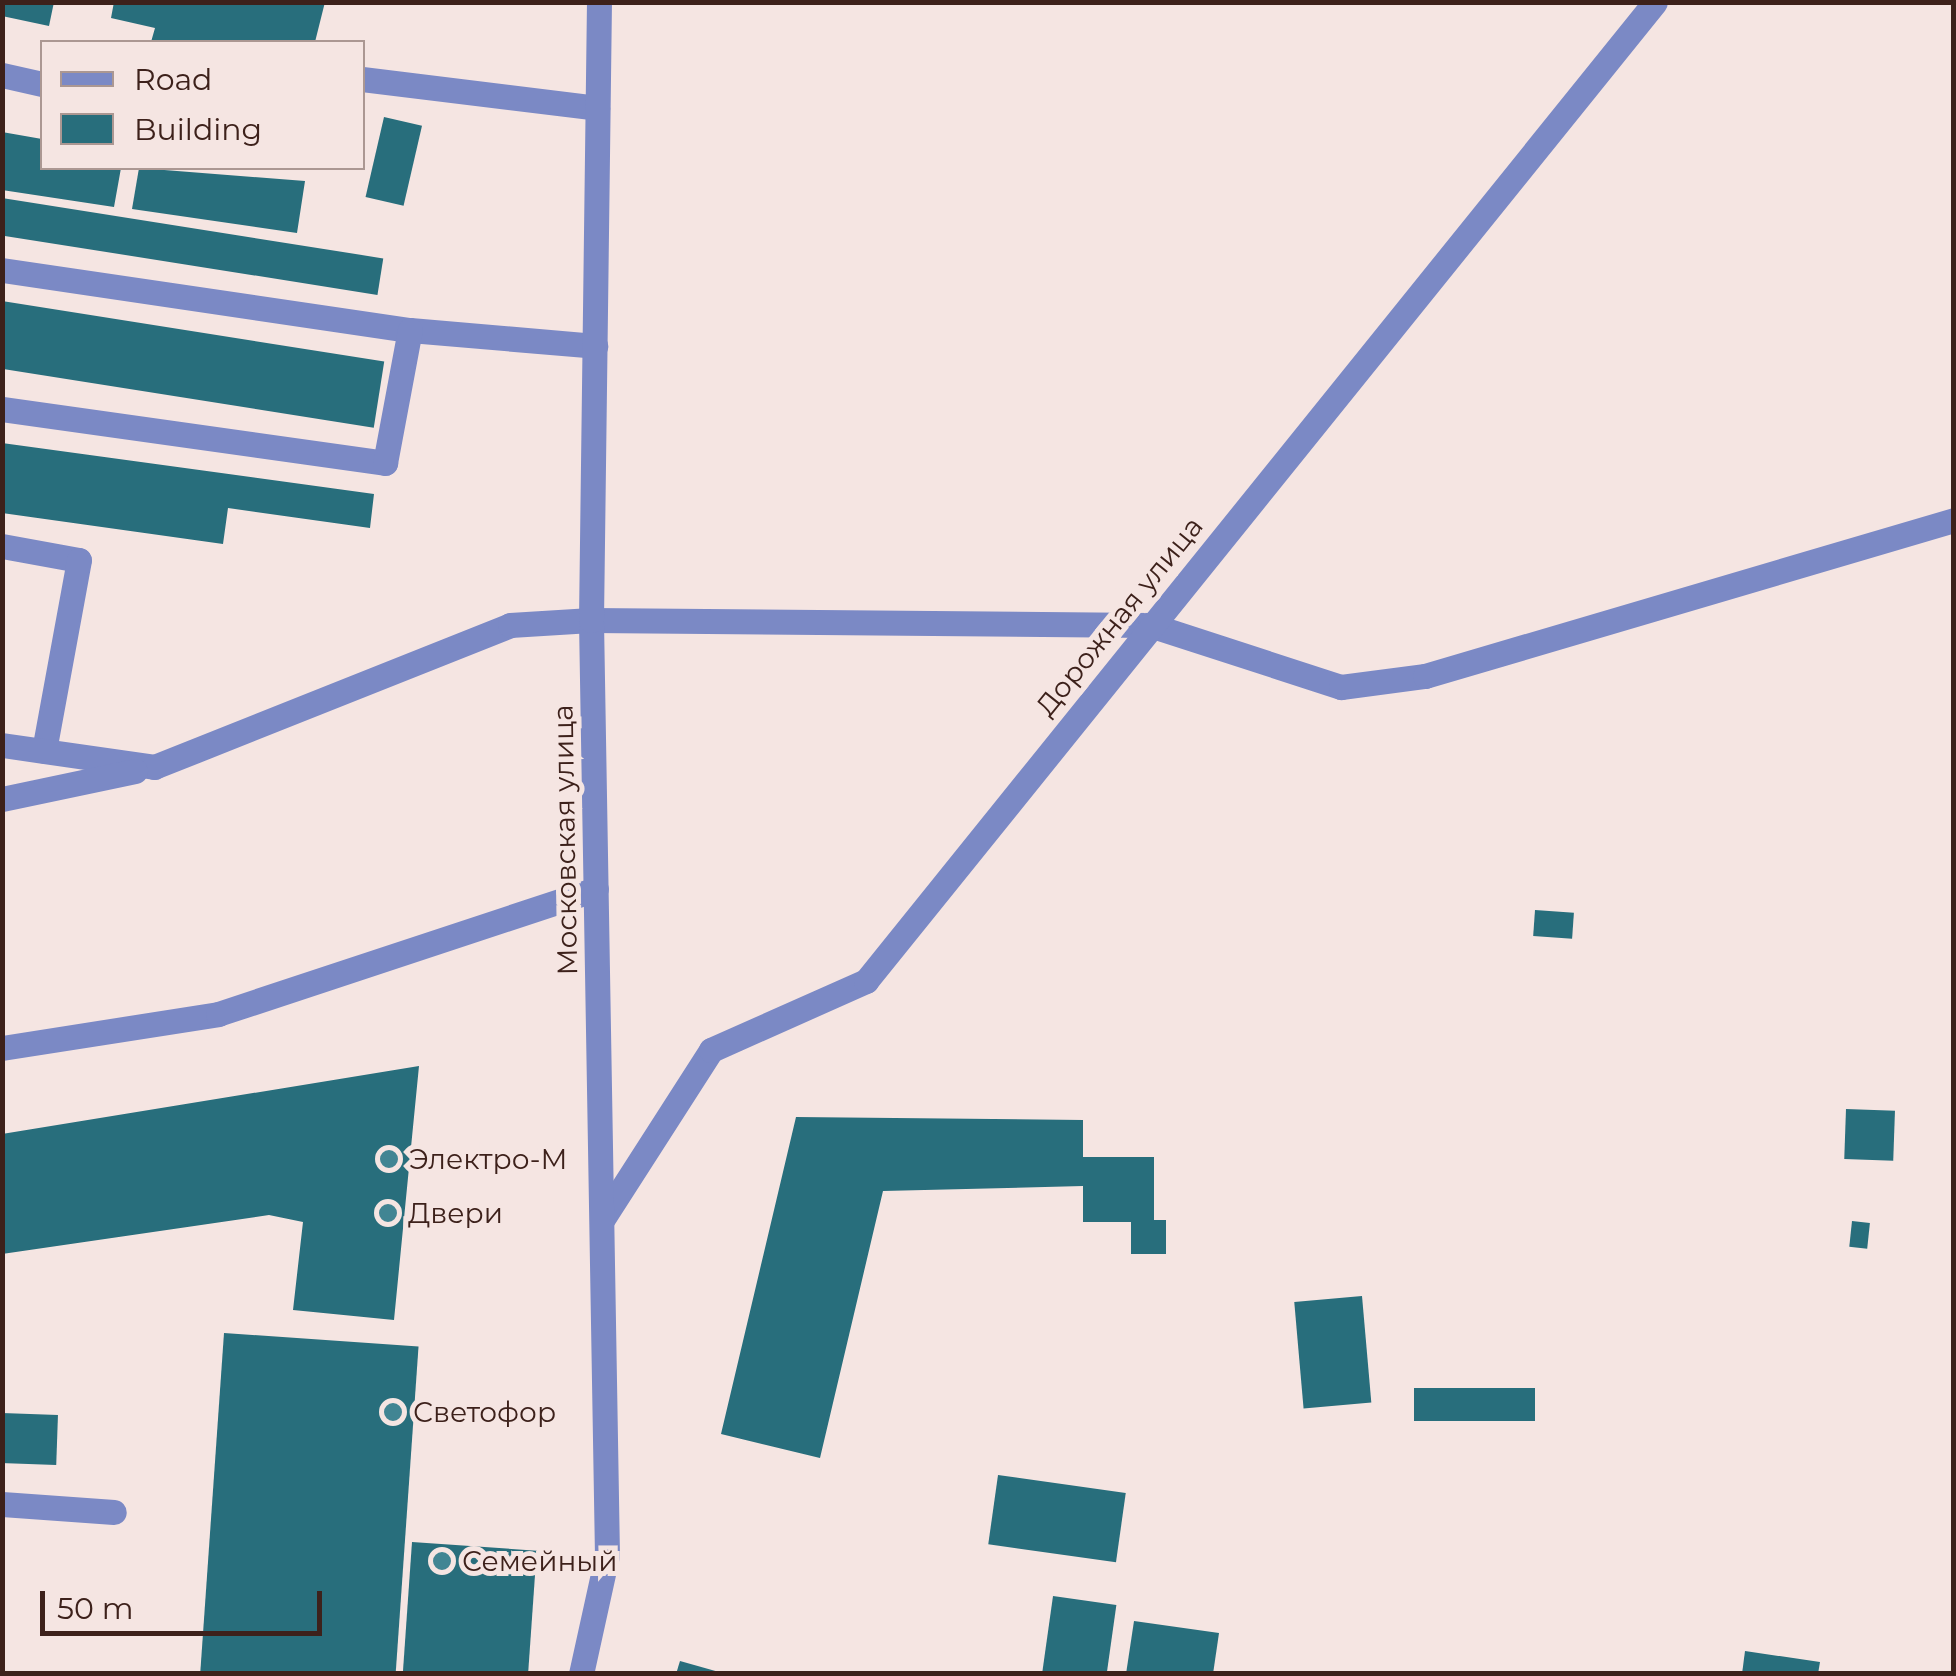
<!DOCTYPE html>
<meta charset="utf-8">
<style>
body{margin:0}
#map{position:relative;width:1956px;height:1676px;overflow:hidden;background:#f5e5e2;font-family:Montserrat,sans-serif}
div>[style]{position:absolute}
.building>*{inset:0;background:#286e7c;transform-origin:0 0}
.minor>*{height:25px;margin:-12.5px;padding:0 12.5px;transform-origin:12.5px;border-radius:12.5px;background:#7b89c5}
.dots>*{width:28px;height:28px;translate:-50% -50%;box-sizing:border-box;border:5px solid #f5e5e2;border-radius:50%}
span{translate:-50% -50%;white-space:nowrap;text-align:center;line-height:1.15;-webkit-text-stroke:10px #f5e5e2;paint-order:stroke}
.street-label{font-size:28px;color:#3d211b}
.poi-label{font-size:28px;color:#3d211b}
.left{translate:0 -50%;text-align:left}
.frame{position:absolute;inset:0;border:5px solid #3d211b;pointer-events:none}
.legend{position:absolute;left:40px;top:40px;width:325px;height:130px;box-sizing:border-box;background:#f5e5e2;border:2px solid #ab9792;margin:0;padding:12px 18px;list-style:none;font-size:30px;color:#3d211b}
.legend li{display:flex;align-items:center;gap:20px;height:50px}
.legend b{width:50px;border:2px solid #ab9792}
.scale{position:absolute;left:40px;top:1591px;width:282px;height:45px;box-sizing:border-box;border:5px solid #3d211b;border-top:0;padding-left:12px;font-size:30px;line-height:35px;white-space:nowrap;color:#3d211b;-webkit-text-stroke:8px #f5e5e2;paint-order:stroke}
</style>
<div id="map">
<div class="building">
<div style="clip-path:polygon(2px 2px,54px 2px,49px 26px,2px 16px)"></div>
<div style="clip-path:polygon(114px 2px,325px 2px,315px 42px,151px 42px,155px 28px,111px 18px)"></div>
<div style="left:384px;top:117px;width:39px;height:82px;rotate:13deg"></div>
<div style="clip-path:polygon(2px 132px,42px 139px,42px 168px,121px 168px,114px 207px,2px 190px)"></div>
<div style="clip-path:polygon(139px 168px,305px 181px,297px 233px,132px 209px)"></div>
<div style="left:2px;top:198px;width:386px;height:37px;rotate:9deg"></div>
<div style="left:2px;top:301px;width:387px;height:67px;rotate:9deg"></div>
<div style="clip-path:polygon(2px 443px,374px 494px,370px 528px,228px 508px,223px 544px,2px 513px)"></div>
<div style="left:1535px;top:910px;width:39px;height:26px;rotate:4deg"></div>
<div style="clip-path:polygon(419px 1066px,394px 1320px,293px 1310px,303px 1222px,269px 1215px,2px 1254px,2px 1134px)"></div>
<div style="left:1846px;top:1109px;width:49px;height:50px;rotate:2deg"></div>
<div style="clip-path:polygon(796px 1117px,1083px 1120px,1083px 1157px,1154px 1157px,1154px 1220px,1166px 1220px,1166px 1254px,1131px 1254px,1131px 1222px,1083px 1222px,1083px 1186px,883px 1191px,820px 1458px,721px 1434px)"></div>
<div style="left:1852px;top:1221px;width:18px;height:26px;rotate:6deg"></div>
<div style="left:1362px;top:1296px;width:107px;height:68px;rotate:85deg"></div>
<div style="left:224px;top:1333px;width:195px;height:342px;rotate:4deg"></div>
<div style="left:1535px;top:1388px;width:33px;height:121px;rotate:90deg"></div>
<div style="left:2px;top:1413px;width:56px;height:50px;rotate:2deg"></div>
<div style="left:998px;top:1475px;width:129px;height:70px;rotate:8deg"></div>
<div style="left:412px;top:1542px;width:125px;height:132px;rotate:4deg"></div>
<div style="left:1053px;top:1596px;width:64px;height:79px;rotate:8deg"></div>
<div style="clip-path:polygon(1134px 1621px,1219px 1633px,1213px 1674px,1126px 1674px)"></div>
<div style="clip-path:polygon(1745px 1651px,1820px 1662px,1818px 1674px,1742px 1674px)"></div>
<div style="clip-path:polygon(680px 1661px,719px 1672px,719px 1674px,676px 1674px)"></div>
</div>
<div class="minor">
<div style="left:2px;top:75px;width:41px;rotate:12.7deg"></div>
<div style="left:362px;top:79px;width:237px;rotate:7deg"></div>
<div style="left:2px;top:270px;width:412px;rotate:8.4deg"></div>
<div style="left:410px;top:330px;width:186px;rotate:4.9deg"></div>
<div style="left:2px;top:409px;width:387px;rotate:8deg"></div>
<div style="left:385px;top:463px;width:135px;rotate:-79.4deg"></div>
<div style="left:2px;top:546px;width:78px;rotate:10.3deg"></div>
<div style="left:79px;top:560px;width:194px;rotate:100.4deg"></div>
<div style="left:2px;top:745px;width:154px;rotate:8.2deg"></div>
<div style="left:154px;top:767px;width:383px;rotate:-21.7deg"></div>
<div style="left:510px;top:625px;width:81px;rotate:-3.5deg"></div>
<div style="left:591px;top:620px;width:559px;rotate:0.51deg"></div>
<div style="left:1150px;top:625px;width:201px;rotate:18deg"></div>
<div style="left:1341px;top:687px;width:85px;rotate:-7.5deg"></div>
<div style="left:1425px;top:676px;width:552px;rotate:-16.43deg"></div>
<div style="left:2px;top:799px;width:136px;rotate:-11.9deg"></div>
<div style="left:2px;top:1048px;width:219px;rotate:-8.9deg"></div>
<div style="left:218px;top:1014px;width:398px;rotate:-18.3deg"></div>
<div style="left:602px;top:1220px;width:202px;rotate:-57.3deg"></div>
<div style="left:711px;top:1050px;width:170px;rotate:-24deg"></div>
<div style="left:866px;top:981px;width:1257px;rotate:-51.13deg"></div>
<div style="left:2px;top:1504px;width:112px;rotate:4.1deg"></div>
<div style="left:581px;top:1674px;width:121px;rotate:-77.6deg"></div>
<div style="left:607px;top:1556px;width:936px;rotate:-90.98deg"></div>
<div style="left:591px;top:620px;width:618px;rotate:-89.26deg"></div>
</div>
<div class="dots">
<div style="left:389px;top:1159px;background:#418593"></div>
<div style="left:388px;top:1213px;background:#418593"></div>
<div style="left:393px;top:1412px;background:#418593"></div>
<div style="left:442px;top:1561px;background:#418593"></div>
</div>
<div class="street-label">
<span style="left:1119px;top:616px;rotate:-51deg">Дорожная улица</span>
<span style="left:565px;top:840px;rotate:-91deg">Московская улица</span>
</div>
<div class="poi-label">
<span class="left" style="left:409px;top:1159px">Электро-М</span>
<span class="left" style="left:408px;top:1213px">Двери</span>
<span class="left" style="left:413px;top:1412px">Светофор</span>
<span class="left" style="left:462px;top:1561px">Семейный</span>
</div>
<div class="frame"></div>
<ul class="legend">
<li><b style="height:12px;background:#7b89c5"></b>Road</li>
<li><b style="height:28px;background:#286e7c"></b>Building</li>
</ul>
<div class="scale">50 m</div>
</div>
